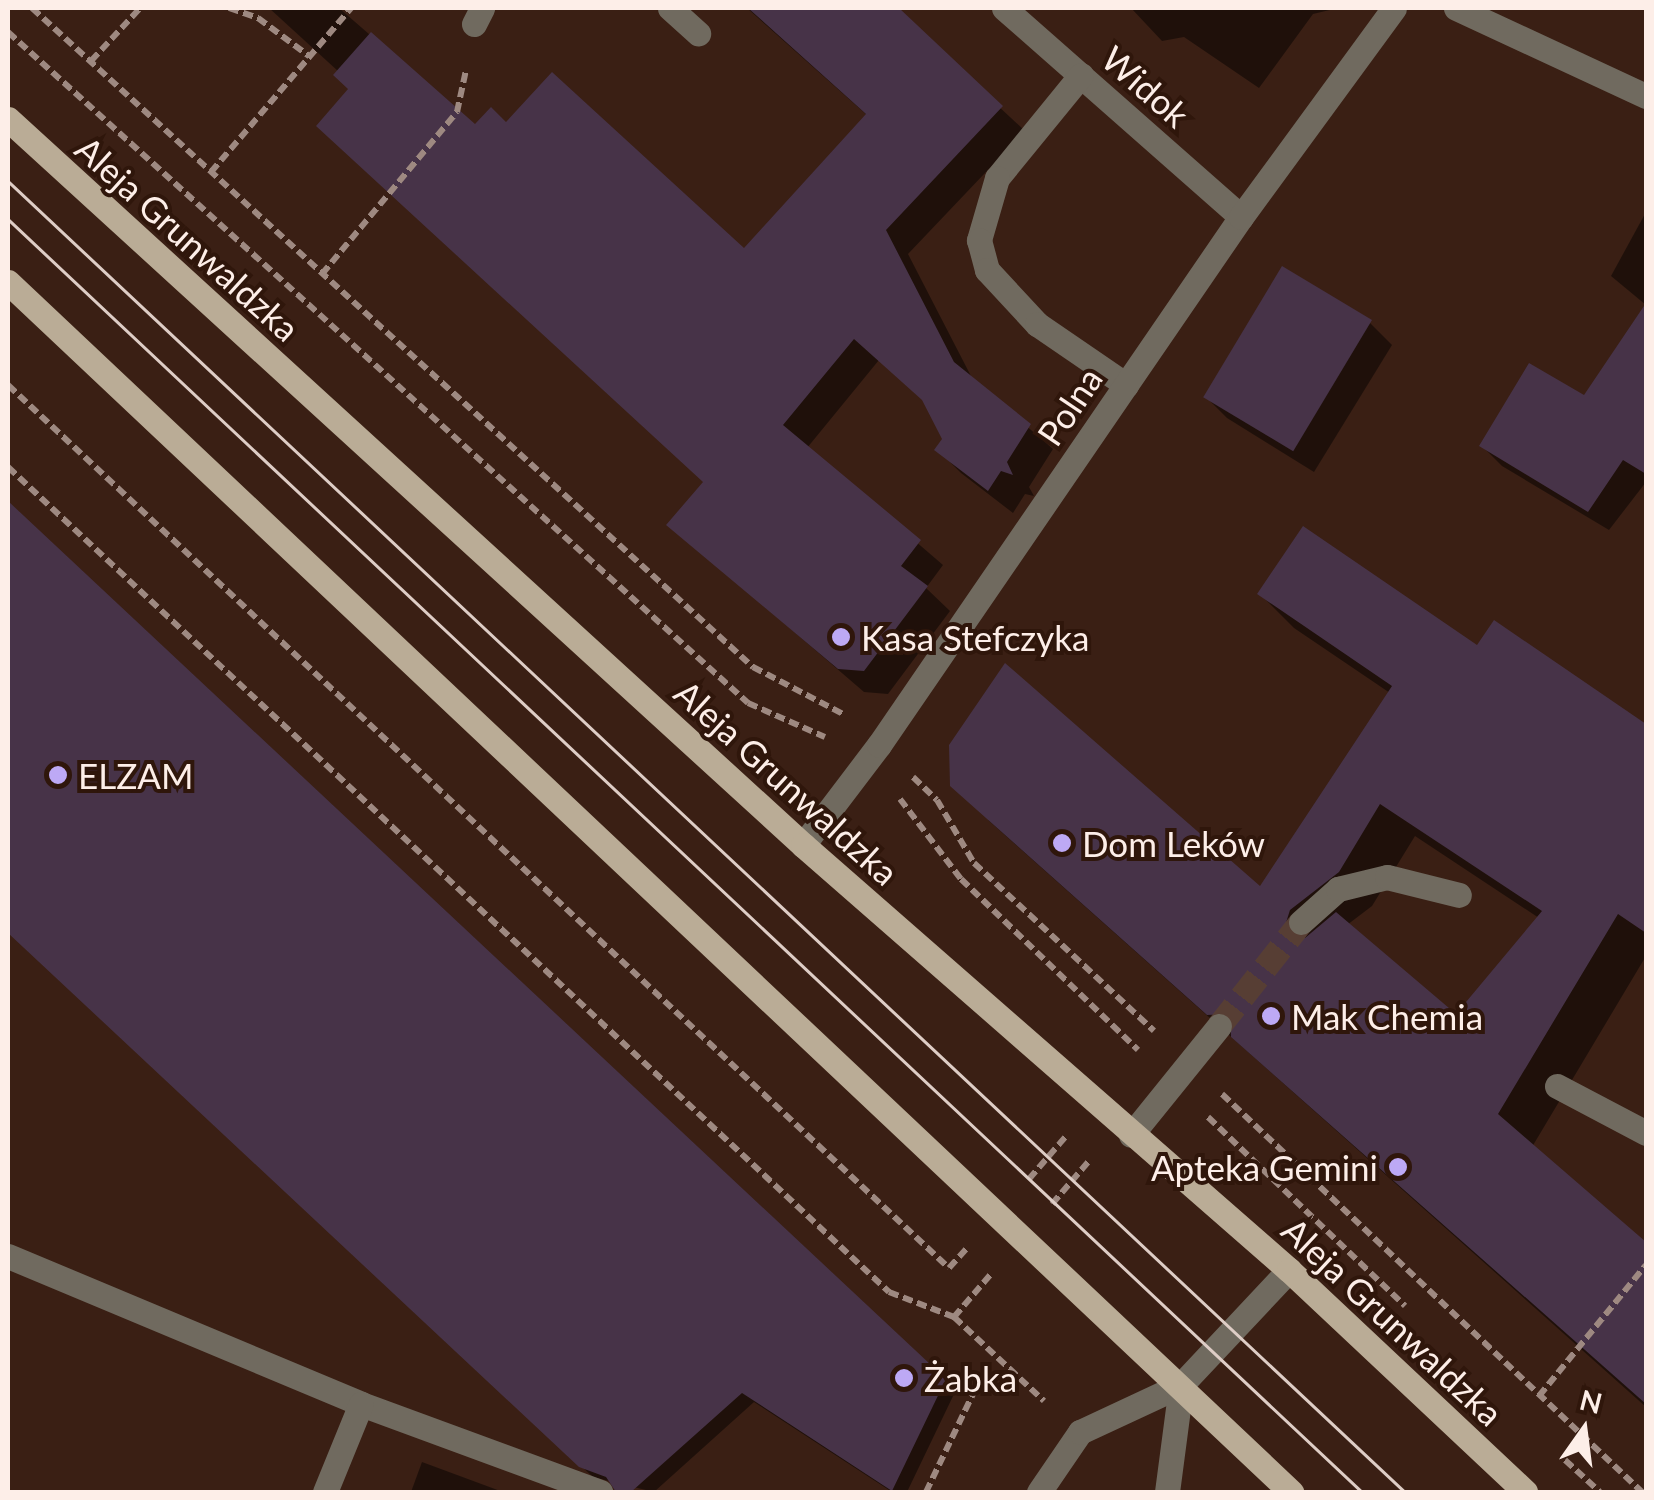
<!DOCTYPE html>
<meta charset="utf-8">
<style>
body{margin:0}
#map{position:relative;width:1654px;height:1500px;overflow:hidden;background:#3a1f14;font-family:Lato,sans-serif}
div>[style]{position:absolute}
.shadow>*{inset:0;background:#0007}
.building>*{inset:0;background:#473348;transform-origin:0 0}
.minor-tunnel>*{height:25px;margin-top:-12.5px;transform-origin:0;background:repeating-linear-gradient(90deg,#573e34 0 25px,transparent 0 37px)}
.path>*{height:6px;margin-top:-3px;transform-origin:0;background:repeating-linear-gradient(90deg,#9e8981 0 10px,transparent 0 15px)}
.minor>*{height:25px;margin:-12.5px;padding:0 12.5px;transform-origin:12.5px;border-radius:12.5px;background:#706a5f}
.major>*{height:25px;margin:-12.5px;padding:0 12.5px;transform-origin:12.5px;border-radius:12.5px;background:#baac96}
.tram>*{height:2.5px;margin:-1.25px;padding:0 1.25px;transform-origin:1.25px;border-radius:1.25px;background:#decdc6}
.dots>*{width:28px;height:28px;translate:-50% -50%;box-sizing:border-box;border:5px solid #2f160b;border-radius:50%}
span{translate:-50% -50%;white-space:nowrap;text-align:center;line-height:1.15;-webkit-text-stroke:8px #2f160b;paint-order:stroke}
.street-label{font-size:35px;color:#fdeee8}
.poi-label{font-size:35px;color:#fdeee8}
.left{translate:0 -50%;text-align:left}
.right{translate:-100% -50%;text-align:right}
.frame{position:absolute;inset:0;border:10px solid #fdeee8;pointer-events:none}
.north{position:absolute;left:1534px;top:1380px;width:100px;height:100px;-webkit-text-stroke:8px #2f160b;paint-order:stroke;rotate:14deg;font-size:28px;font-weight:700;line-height:40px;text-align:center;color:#fdeee8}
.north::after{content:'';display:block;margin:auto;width:35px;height:45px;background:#fdeee8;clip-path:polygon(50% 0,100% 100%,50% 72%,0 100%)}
</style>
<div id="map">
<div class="shadow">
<div style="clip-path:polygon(269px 8px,339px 8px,476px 127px,506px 125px,744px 251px,868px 116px,747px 8px,893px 8px,1025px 131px,908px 254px,973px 380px,1053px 449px,1029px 487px,1034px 496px,1025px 494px,1013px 513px,961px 473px,937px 449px,944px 439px,926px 403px,879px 360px,807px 448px,943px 565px,926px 588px,950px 611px,888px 694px,864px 692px,670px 525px,705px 483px,339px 72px)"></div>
<div style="clip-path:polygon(1131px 8px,1338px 8px,1313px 14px,1259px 88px,1184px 37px,1162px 41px)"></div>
<div style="clip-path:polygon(1646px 212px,1646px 305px,1611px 276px)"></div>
<div style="clip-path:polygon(1370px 323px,1392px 345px,1314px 472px,1227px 418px,1205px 396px)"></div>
<div style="clip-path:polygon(1595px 383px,1646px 414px,1646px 482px,1609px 530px,1502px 466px,1482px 446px,1585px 399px)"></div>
<div style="clip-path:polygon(8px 504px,955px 1392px,907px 1492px,892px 1492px,754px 1402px,654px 1492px,593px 1477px,8px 931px)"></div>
<div style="clip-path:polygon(evenodd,1260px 594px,1478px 648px,1494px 623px,1646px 727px,1646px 956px,1532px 1147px,1646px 1246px,1646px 1407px,988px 820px,1260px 890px,1390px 693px,1294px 628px,1260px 594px,1415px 836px,1539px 918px,1456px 1018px,1347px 925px,1372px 906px,1415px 836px)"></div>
<div style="clip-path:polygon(422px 1462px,503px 1492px,411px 1492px)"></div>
</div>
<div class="building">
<div style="clip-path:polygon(748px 8px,899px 8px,1003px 106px,886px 230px,954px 362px,1031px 424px,1007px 462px,1013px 475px,1001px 471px,988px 491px,934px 450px,942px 439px,922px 400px,854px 339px,783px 425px,921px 540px,901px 566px,928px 586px,864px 671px,838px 669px,666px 525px,703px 482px,316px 126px,348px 89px,333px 75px,371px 32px,475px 124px,491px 107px,506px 122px,552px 72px,744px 248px,866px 114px)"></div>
<div style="left:1282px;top:266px;width:105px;height:153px;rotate:31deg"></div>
<div style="clip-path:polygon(1646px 303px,1646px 474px,1623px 460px,1588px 512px,1479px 446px,1529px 363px,1584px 395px)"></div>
<div style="clip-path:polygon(8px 501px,946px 1379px,892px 1491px,742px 1393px,631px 1492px,616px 1492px,606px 1477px,579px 1467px,8px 933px)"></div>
<div style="clip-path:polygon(evenodd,1303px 526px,1477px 645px,1494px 620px,1646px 724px,1646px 933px,1618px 914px,1498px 1114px,1646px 1242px,1646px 1404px,1231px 1037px,1230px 1014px,1207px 1015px,950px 786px,949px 745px,1005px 663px,1260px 886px,1392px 686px,1257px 594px,1303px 526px,1380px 804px,1542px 911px,1456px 1014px,1336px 912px,1305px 938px,1285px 926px,1290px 910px,1339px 872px,1380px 804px)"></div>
</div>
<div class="minor-tunnel">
<div style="left:1219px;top:1026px;width:132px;rotate:-51.7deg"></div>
</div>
<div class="path">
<div style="left:32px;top:8px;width:977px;rotate:42.43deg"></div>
<div style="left:753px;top:667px;width:104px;rotate:27.6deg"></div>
<div style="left:229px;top:8px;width:31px;rotate:19deg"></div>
<div style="left:258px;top:18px;width:64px;rotate:36.7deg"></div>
<div style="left:8px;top:32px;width:999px;rotate:42.2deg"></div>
<div style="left:748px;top:703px;width:84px;rotate:23.8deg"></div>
<div style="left:91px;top:61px;width:72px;rotate:-47.2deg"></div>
<div style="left:211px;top:172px;width:216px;rotate:-49.5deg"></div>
<div style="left:322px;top:274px;width:211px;rotate:-50.2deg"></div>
<div style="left:457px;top:112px;width:43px;rotate:-77.9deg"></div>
<div style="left:8px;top:385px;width:1290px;rotate:43.18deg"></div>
<div style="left:949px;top:1268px;width:27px;rotate:-48deg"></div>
<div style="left:8px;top:467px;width:1207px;rotate:43.12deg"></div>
<div style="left:889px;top:1292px;width:70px;rotate:21deg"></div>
<div style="left:954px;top:1317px;width:123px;rotate:43deg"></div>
<div style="left:913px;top:777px;width:33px;rotate:44deg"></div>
<div style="left:937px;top:800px;width:73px;rotate:59.6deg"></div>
<div style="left:974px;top:863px;width:246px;rotate:43deg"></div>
<div style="left:900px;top:799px;width:101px;rotate:52.7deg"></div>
<div style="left:961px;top:879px;width:246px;rotate:44deg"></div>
<div style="left:1222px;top:1094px;width:579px;rotate:43.46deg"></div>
<div style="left:1208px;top:1117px;width:273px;rotate:43.8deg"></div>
<div style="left:1029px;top:1179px;width:58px;rotate:-49.2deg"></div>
<div style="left:1052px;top:1204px;width:57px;rotate:-49.3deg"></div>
<div style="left:954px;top:1317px;width:57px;rotate:-49.3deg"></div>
<div style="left:1539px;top:1396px;width:169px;rotate:-50.8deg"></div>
<div style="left:1565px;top:1460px;width:47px;rotate:42.4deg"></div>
<div style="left:926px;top:1492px;width:111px;rotate:-64.4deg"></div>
</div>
<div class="minor">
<div style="left:670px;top:8px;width:38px;rotate:42deg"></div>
<div style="left:1004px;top:8px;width:316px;rotate:41.4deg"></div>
<div style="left:1456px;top:8px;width:209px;rotate:24.9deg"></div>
<div style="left:474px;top:24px;width:18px;rotate:-63deg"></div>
<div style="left:1081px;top:75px;width:133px;rotate:129.2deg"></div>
<div style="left:997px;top:178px;width:65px;rotate:106.2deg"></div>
<div style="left:979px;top:240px;width:31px;rotate:75deg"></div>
<div style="left:987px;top:270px;width:74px;rotate:47.2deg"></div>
<div style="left:1037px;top:324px;width:108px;rotate:34.4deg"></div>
<div style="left:803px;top:845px;width:126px;rotate:-52.8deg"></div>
<div style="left:879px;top:745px;width:640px;rotate:-55.57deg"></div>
<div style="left:1241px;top:217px;width:259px;rotate:-53.8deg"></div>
<div style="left:1301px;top:922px;width:50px;rotate:-41.7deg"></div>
<div style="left:1338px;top:889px;width:50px;rotate:-13.8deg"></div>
<div style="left:1387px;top:877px;width:74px;rotate:14deg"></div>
<div style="left:1557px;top:1086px;width:101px;rotate:27.8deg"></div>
<div style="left:1131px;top:1135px;width:140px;rotate:-51.1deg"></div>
<div style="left:8px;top:1256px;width:383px;rotate:22.7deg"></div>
<div style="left:361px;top:1404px;width:255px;rotate:20.2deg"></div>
<div style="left:325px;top:1492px;width:95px;rotate:-67.8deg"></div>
<div style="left:1039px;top:1492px;width:73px;rotate:-55.7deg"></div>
<div style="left:1080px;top:1432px;width:111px;rotate:-25deg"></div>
<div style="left:1181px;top:1385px;width:158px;rotate:-46.8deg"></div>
<div style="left:1167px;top:1492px;width:108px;rotate:-82.5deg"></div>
</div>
<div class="major">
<div style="left:8px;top:119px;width:1077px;rotate:42.4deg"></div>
<div style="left:803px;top:845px;width:646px;rotate:41.17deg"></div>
<div style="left:1289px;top:1270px;width:324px;rotate:43.2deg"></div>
<div style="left:8px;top:282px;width:1764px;rotate:43.32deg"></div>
</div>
<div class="tram">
<div style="left:8px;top:181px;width:1916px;rotate:43.18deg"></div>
<div style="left:8px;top:219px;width:1858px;rotate:43.23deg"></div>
</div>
<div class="dots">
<div style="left:841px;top:637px;background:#bda9f5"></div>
<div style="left:58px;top:775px;background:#bda9f5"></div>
<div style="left:1062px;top:843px;background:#bda9f5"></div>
<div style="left:1271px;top:1016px;background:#bda9f5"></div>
<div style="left:1398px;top:1167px;background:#bda9f5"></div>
<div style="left:904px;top:1378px;background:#bda9f5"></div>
</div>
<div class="street-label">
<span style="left:1146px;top:86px;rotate:41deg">Widok</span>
<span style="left:188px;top:238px;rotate:42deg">Aleja Grunwaldzka</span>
<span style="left:1069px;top:406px;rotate:-56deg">Polna</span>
<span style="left:787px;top:782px;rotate:42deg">Aleja Grunwaldzka</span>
<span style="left:1393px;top:1321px;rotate:43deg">Aleja Grunwaldzka</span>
</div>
<div class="poi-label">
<span class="left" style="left:861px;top:637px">Kasa Stefczyka</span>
<span class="left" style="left:78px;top:775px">ELZAM</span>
<span class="left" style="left:1082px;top:843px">Dom Leków</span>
<span class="left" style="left:1291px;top:1016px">Mak Chemia</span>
<span class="right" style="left:1378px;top:1167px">Apteka Gemini</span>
<span class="left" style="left:924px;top:1378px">Żabka</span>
</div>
<div class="frame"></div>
<div class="north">N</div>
</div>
